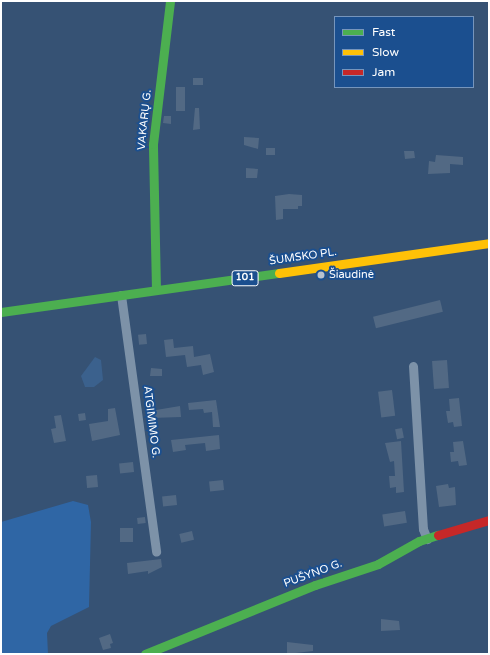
<!DOCTYPE html>
<meta charset="utf-8">
<style>
body{margin:0}
#map{position:relative;width:490px;height:655px;overflow:hidden;background:#365274;font-family:"Varela Round",sans-serif}
div>[style]{position:absolute}
.green>*{inset:0;background:#2f66a5}
.water>*{inset:0;background:#3b618d}
.building>*{inset:0;background:#526984;transform-origin:0 0}
.street>*{height:9px;margin:-4.5px;padding:0 4.5px;transform-origin:4.5px;border-radius:4.5px;background:#7d92a8}
.fast>*{height:9px;margin:-4.5px;padding:0 4.5px;transform-origin:4.5px;border-radius:4.5px;background:#4caf50}
.slow>*{height:9px;margin:-4.5px;padding:0 4.5px;transform-origin:4.5px;border-radius:4.5px;background:#ffc107}
.jam>*{height:9px;margin:-4.5px;padding:0 4.5px;transform-origin:4.5px;border-radius:4.5px;background:#c62828}
.dots>*{width:11px;height:11px;translate:-50% -50%;box-sizing:border-box;border:2px solid #1b4f8f;border-radius:50%}
span{translate:-50% -50%;white-space:nowrap;text-align:center;line-height:1.15;-webkit-text-stroke:4px #1b4f8f;paint-order:stroke}
.shield-label span{padding:1px 3px;background:#1b4f8f;border:1px solid;border-radius:3px;-webkit-text-stroke-width:0}
.shield-label{font-size:10px;color:#fff;font-weight:700}
.street-label{font-size:11px;color:#fff}
.poi-label{font-size:11px;color:#fff}
.left{translate:0 -50%;text-align:left}
.frame{position:absolute;inset:0;border:2px solid #fff;pointer-events:none}
.legend{position:absolute;left:334px;top:16px;width:140px;height:72px;box-sizing:border-box;background:#1b4f8f;border:1px solid #7695bc;margin:0;padding:5px 7px;list-style:none;font-size:12px;color:#fff}
.legend li{display:flex;align-items:center;gap:8px;height:20px}
.legend b{width:20px;border:1px solid #7695bc}
</style>
<div id="map">
<div class="green">
<div style="clip-path:polygon(73px 501px,88px 505px,91px 522px,89px 607px,51px 626px,47px 633px,48px 654px,1px 654px,1px 522px)"></div>
</div>
<div class="water">
<div style="clip-path:polygon(95px 357px,101px 360px,103px 380px,94px 387px,85px 387px,81px 376px)"></div>
</div>
<div class="building">
<div style="left:193px;top:78px;width:10px;height:7px"></div>
<div style="left:176px;top:87px;width:9px;height:24px"></div>
<div style="clip-path:polygon(195px 108px,199px 108px,200px 129px,193px 130px)"></div>
<div style="clip-path:polygon(164px 116px,171px 116px,171px 124px,163px 123px)"></div>
<div style="clip-path:polygon(244px 137px,259px 138px,258px 149px,244px 145px)"></div>
<div style="left:266px;top:148px;width:9px;height:7px"></div>
<div style="clip-path:polygon(404px 151px,414px 151px,415px 158px,405px 159px)"></div>
<div style="clip-path:polygon(436px 155px,463px 157px,463px 165px,450px 164px,450px 173px,428px 174px,429px 161px,435px 162px)"></div>
<div style="clip-path:polygon(246px 168px,258px 169px,257px 178px,246px 178px)"></div>
<div style="clip-path:polygon(289px 194px,302px 195px,302px 206px,298px 206px,298px 209px,283px 209px,283px 219px,276px 220px,275px 196px)"></div>
<div style="left:440px;top:300px;width:12px;height:69px;rotate:76deg"></div>
<div style="left:146px;top:334px;width:10px;height:8px;rotate:84deg"></div>
<div style="clip-path:polygon(173px 339px,174px 348px,193px 346px,194px 357px,210px 354px,214px 372px,203px 375px,201px 365px,187px 367px,185px 355px,166px 357px,164px 340px)"></div>
<div style="left:447px;top:360px;width:28px;height:15px;rotate:86deg"></div>
<div style="clip-path:polygon(151px 368px,162px 369px,162px 376px,150px 376px)"></div>
<div style="left:392px;top:390px;width:26px;height:14px;rotate:83deg"></div>
<div style="clip-path:polygon(459px 398px,462px 426px,454px 427px,453px 422px,448px 423px,446px 411px,450px 411px,449px 399px)"></div>
<div style="clip-path:polygon(216px 400px,220px 427px,213px 427px,212px 412px,204px 413px,203px 409px,189px 410px,188px 403px)"></div>
<div style="clip-path:polygon(180px 406px,181px 417px,151px 418px,150px 411px)"></div>
<div style="clip-path:polygon(115px 408px,120px 435px,92px 441px,89px 424px,108px 421px,108px 409px)"></div>
<div style="left:85px;top:413px;width:7px;height:7px;rotate:82deg"></div>
<div style="clip-path:polygon(61px 415px,66px 441px,54px 443px,51px 429px,56px 428px,54px 416px)"></div>
<div style="left:402px;top:428px;width:10px;height:7px;rotate:79deg"></div>
<div style="clip-path:polygon(219px 435px,220px 449px,206px 451px,205px 443px,185px 445px,186px 450px,173px 452px,171px 440px)"></div>
<div style="clip-path:polygon(401px 441px,404px 492px,396px 493px,396px 487px,390px 488px,389px 476px,395px 476px,394px 461px,390px 462px,385px 443px)"></div>
<div style="clip-path:polygon(463px 441px,467px 465px,459px 466px,458px 461px,451px 462px,450px 452px,454px 452px,453px 442px)"></div>
<div style="left:133px;top:462px;width:10px;height:14px;rotate:84deg"></div>
<div style="left:97px;top:475px;width:12px;height:11px;rotate:85deg"></div>
<div style="left:223px;top:480px;width:10px;height:14px;rotate:84deg"></div>
<div style="clip-path:polygon(448px 484px,449px 488px,455px 487px,456px 505px,439px 507px,436px 486px)"></div>
<div style="left:176px;top:495px;width:10px;height:14px;rotate:84deg"></div>
<div style="left:405px;top:511px;width:12px;height:23px;rotate:81deg"></div>
<div style="left:137px;top:518px;width:8px;height:6px;rotate:-7deg"></div>
<div style="left:120px;top:528px;width:13px;height:14px"></div>
<div style="left:192px;top:531px;width:9px;height:13px;rotate:77deg"></div>
<div style="clip-path:polygon(161px 559px,162px 567px,148px 574px,148px 571px,128px 574px,127px 563px)"></div>
<div style="clip-path:polygon(381px 619px,399px 621px,400px 630px,381px 631px)"></div>
<div style="clip-path:polygon(110px 634px,113px 643px,110px 644px,111px 648px,103px 650px,99px 638px)"></div>
<div style="clip-path:polygon(287px 642px,313px 645px,313px 651px,287px 654px)"></div>
</div>
<div class="street">
<div style="left:121px;top:295px;width:259px;rotate:82.2deg"></div>
<div style="left:413px;top:366px;width:163px;rotate:86.5deg"></div>
<div style="left:423px;top:529px;width:11px;rotate:68deg"></div>
</div>
<div class="fast">
<div style="left:156px;top:290px;width:146px;rotate:-91.2deg"></div>
<div style="left:153px;top:144px;width:144px;rotate:-83.2deg"></div>
<div style="left:1px;top:312px;width:281px;rotate:-8deg"></div>
<div style="left:145px;top:654px;width:183px;rotate:-22.1deg"></div>
<div style="left:315px;top:585px;width:66px;rotate:-18.4deg"></div>
<div style="left:378px;top:564px;width:47px;rotate:-29.3deg"></div>
<div style="left:419px;top:541px;width:20px;rotate:-18deg"></div>
</div>
<div class="slow">
<div style="left:279px;top:273px;width:212px;rotate:-8.1deg"></div>
</div>
<div class="jam">
<div style="left:438px;top:535px;width:53px;rotate:-16.4deg"></div>
</div>
<div class="dots">
<div style="left:321px;top:275px;background:#b9c2ce"></div>
</div>
<div class="shield-label">
<span style="left:245px;top:278px">101</span>
</div>
<div class="street-label">
<span style="left:145px;top:120px;rotate:-84deg">VAKARŲ G.</span>
<span style="left:303px;top:257px;rotate:-8deg">ŠUMSKO PL.</span>
<span style="left:151px;top:422px;rotate:83deg">ATGIMIMO G.</span>
<span style="left:313px;top:574px;rotate:-20deg">PUŠYNO G.</span>
</div>
<div class="poi-label">
<span class="left" style="left:329px;top:275px">Šiaudinė</span>
</div>
<div class="frame"></div>
<ul class="legend">
<li><b style="height:5px;background:#4caf50"></b>Fast</li>
<li><b style="height:5px;background:#ffc107"></b>Slow</li>
<li><b style="height:5px;background:#c62828"></b>Jam</li>
</ul>
</div>
